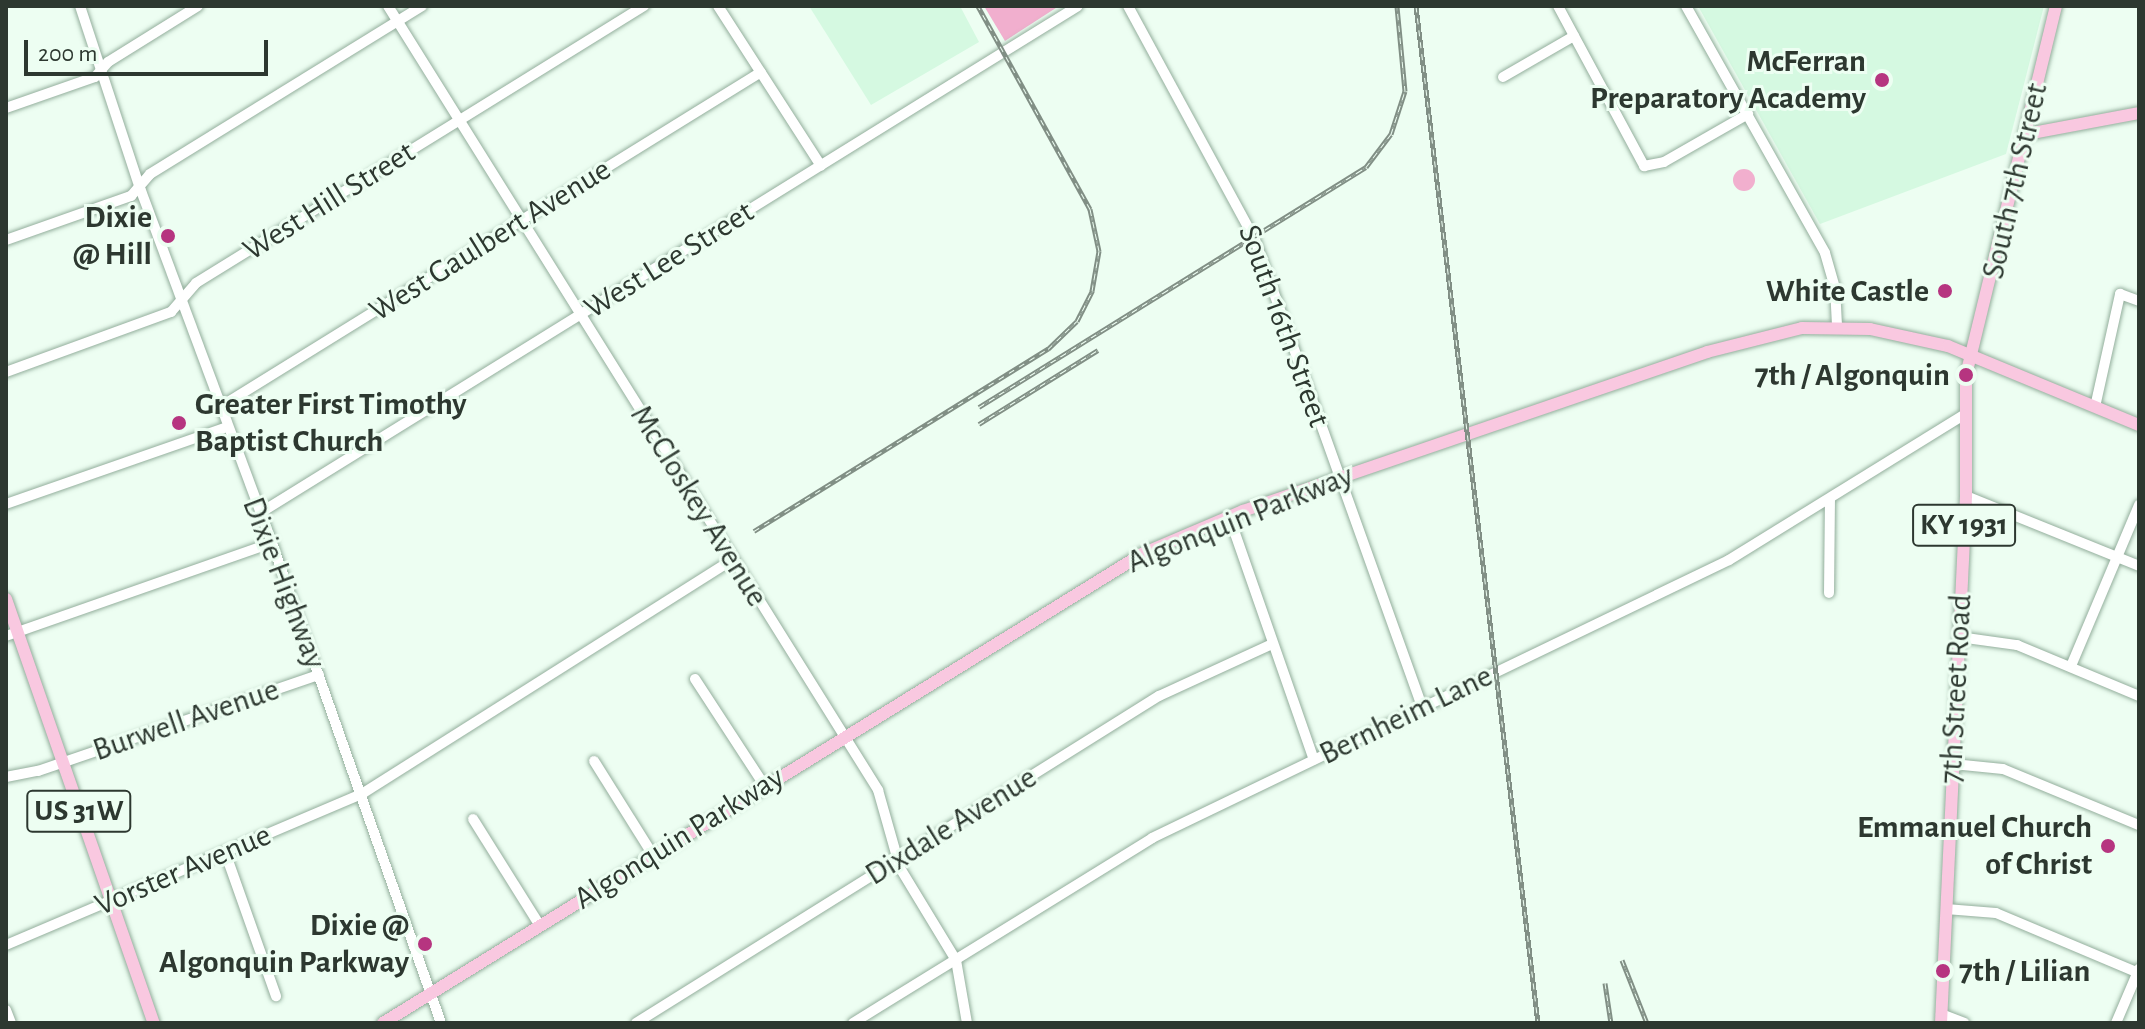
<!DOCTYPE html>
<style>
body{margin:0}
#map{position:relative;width:2145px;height:1029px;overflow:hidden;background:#edfef2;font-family:"Alegreya Sans",sans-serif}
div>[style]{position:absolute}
.built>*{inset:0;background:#d5f9e1}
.green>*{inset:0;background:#f1afce}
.round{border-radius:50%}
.roads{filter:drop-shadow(0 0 2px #93ae9c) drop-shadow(0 0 2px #93ae9c)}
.minor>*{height:10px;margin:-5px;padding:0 5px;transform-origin:5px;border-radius:5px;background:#fff}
.major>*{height:12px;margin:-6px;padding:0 6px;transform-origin:6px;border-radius:6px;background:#f9c8e0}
.rail>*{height:5px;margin-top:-2.5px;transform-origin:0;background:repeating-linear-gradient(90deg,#edfef2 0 6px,#818f85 0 12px);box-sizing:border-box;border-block:2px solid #818f85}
.dots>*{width:22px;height:22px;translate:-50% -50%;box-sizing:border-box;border:4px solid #edfef2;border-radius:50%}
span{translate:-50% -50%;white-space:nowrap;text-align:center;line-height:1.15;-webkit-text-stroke:6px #edfef2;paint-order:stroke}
.shield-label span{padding:2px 6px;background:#edfef2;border:2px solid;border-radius:6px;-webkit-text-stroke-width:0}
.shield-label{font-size:30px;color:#2d3830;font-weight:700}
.poi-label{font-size:32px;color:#2d3830;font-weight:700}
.right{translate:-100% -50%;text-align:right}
.left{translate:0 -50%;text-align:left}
.street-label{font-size:32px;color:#2d3830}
.frame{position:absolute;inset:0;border:8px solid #2d3830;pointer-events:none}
.scale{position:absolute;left:24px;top:40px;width:244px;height:36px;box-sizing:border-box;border:4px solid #2d3830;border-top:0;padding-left:10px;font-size:24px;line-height:28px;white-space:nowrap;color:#2d3830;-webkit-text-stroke:6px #edfef2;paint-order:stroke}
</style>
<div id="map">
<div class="built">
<div style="clip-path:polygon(809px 6px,960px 6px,979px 42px,871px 105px)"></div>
<div style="clip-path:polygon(1698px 6px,2044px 6px,2006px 154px,1820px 224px)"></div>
</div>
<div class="green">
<div style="clip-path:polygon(984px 6px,1059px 6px,1005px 41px)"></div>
<div class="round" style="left:1733px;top:169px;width:22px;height:22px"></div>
</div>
<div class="roads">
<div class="minor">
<div style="left:80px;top:6px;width:192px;rotate:71.8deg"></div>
<div style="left:140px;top:188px;width:379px;rotate:69.6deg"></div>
<div style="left:272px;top:543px;width:509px;rotate:70.6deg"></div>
<div style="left:388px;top:6px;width:925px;rotate:57.99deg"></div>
<div style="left:878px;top:790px;width:81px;rotate:74.2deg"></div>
<div style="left:900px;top:868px;width:108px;rotate:58.7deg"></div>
<div style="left:956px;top:960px;width:64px;rotate:80.1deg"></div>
<div style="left:718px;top:6px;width:190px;rotate:57.2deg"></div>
<div style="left:1128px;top:6px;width:266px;rotate:61.5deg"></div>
<div style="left:1255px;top:240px;width:496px;rotate:70.3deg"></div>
<div style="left:1558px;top:6px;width:182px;rotate:61.7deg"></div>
<div style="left:1644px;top:166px;width:20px;rotate:-11deg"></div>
<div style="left:1664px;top:162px;width:97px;rotate:-29.7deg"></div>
<div style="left:1686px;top:6px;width:283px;rotate:60.6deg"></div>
<div style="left:1825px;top:253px;width:35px;rotate:74deg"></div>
<div style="left:1835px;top:287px;width:39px;rotate:87deg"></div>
<div style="left:1503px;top:77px;width:82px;rotate:-30deg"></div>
<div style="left:6px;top:108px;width:94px;rotate:-19.2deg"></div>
<div style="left:95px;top:77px;width:20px;rotate:-49deg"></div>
<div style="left:108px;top:62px;width:106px;rotate:-31.9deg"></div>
<div style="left:6px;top:240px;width:133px;rotate:-19.4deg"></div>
<div style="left:131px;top:196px;width:29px;rotate:-49deg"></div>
<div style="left:150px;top:174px;width:320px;rotate:-31.7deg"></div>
<div style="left:6px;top:372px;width:176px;rotate:-20deg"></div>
<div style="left:171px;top:312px;width:38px;rotate:-49deg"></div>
<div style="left:196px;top:283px;width:527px;rotate:-31.73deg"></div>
<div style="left:220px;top:407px;width:636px;rotate:-31.77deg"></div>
<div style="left:2095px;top:407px;width:116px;rotate:-77.5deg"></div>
<div style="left:2120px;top:294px;width:20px;rotate:20deg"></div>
<div style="left:1966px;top:496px;width:187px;rotate:22deg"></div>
<div style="left:6px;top:504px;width:234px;rotate:-19.2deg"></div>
<div style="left:260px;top:513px;width:962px;rotate:-31.79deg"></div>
<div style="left:1229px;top:516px;width:258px;rotate:70.8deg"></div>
<div style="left:1829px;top:593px;width:93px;rotate:-89.4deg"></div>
<div style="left:6px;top:636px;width:282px;rotate:-19.3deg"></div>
<div style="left:1959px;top:637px;width:59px;rotate:7.9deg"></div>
<div style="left:2017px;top:645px;width:132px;rotate:22.7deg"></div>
<div style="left:2071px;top:666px;width:175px;rotate:-67.1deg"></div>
<div style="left:695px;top:679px;width:126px;rotate:56.9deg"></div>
<div style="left:594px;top:761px;width:111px;rotate:57.9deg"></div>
<div style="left:1953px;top:764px;width:50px;rotate:5.7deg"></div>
<div style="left:2003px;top:769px;width:147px;rotate:22.4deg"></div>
<div style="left:6px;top:777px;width:33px;rotate:-11deg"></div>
<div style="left:38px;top:771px;width:297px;rotate:-18.9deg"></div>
<div style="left:473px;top:819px;width:126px;rotate:57.9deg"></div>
<div style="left:225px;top:852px;width:153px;rotate:70.5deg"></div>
<div style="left:1946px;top:909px;width:50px;rotate:4.6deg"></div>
<div style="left:1996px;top:913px;width:155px;rotate:22.8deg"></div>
<div style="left:6px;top:945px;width:384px;rotate:-23deg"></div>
<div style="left:360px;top:795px;width:441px;rotate:-32.3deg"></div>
<div style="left:6px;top:1010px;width:14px;rotate:69deg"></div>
<div style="left:1941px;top:1014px;width:25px;rotate:21deg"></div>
<div style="left:636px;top:1023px;width:617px;rotate:-32.02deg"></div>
<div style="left:1159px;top:696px;width:124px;rotate:-24.7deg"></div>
<div style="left:853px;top:1023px;width:352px;rotate:-31.7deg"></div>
<div style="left:1152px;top:838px;width:640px;rotate:-25.72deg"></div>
<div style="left:1729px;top:560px;width:276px;rotate:-31.7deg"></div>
<div style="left:2116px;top:1023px;width:59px;rotate:-66.9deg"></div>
</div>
<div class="major">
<div style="left:2027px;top:134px;width:114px;rotate:-10.6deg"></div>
<div style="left:6px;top:599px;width:449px;rotate:70.8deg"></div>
<div style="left:383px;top:1023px;width:892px;rotate:-31.71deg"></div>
<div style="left:1142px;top:554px;width:110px;rotate:-23.1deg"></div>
<div style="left:1243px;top:511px;width:490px;rotate:-18.9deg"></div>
<div style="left:1707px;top:352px;width:98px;rotate:-14.2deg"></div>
<div style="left:1802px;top:328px;width:68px;rotate:0.8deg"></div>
<div style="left:1870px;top:329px;width:80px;rotate:12.3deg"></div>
<div style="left:1948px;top:346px;width:207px;rotate:22.5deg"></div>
<div style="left:1941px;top:1023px;width:528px;rotate:-87.28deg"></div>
<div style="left:1966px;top:496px;width:121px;rotate:-90deg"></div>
<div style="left:1966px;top:375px;width:380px;rotate:-76.3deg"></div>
</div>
</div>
<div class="rail">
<div style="left:1416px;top:6px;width:1024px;rotate:83.16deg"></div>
<div style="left:979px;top:407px;width:455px;rotate:-31.8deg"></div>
<div style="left:1366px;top:167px;width:41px;rotate:-52.9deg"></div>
<div style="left:1391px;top:134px;width:45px;rotate:-72deg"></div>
<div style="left:1405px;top:91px;width:85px;rotate:-95.4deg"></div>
<div style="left:979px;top:424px;width:140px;rotate:-31.9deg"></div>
<div style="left:754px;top:531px;width:346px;rotate:-31.8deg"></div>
<div style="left:1048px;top:349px;width:40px;rotate:-44deg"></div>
<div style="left:1077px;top:321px;width:34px;rotate:-63deg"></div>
<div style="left:1092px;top:291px;width:41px;rotate:-80.1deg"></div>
<div style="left:1099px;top:251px;width:43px;rotate:-102.1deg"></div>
<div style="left:1090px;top:209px;width:232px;rotate:-118.9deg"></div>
<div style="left:1622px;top:960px;width:68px;rotate:68.4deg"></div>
<div style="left:1605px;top:983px;width:40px;rotate:81.5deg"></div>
</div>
<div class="dots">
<div style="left:1882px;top:80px;background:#b63580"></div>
<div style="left:168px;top:236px;background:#b63580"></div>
<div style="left:1945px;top:291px;background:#b63580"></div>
<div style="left:1966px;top:375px;background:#b63580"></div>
<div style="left:179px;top:423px;background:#b63580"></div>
<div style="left:2108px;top:846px;background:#b63580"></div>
<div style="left:425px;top:944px;background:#b63580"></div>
<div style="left:1943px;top:971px;background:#b63580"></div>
</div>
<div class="shield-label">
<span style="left:1964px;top:525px">KY 1931</span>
<span style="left:79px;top:811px">US 31W</span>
</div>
<div class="poi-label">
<span class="right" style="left:1866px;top:80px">McFerran<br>Preparatory Academy</span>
<span class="right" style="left:152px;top:236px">Dixie<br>@ Hill</span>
<span class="right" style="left:1929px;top:291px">White Castle</span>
<span class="right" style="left:1950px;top:375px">7th / Algonquin</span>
<span class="left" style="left:195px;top:423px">Greater First Timothy<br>Baptist Church</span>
<span class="right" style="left:2092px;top:846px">Emmanuel Church<br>of Christ</span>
<span class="right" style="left:409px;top:944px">Dixie @<br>Algonquin Parkway</span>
<span class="left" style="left:1959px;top:971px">7th / Lilian</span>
</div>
<div class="street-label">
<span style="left:2015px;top:181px;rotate:-77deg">South 7th Street</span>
<span style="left:329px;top:201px;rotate:-32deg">West Hill Street</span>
<span style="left:490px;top:240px;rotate:-32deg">West Gaulbert Avenue</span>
<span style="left:669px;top:260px;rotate:-32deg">West Lee Street</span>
<span style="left:1284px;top:326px;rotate:70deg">South 16th Street</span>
<span style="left:699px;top:506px;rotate:58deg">McCloskey Avenue</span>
<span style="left:1240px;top:519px;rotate:-22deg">Algonquin Parkway</span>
<span style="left:284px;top:583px;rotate:69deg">Dixie Highway</span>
<span style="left:1956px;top:689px;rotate:-87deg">7th Street Road</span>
<span style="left:1406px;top:715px;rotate:-26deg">Bernheim Lane</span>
<span style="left:186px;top:720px;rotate:-19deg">Burwell Avenue</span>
<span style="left:951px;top:826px;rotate:-32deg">Dixdale Avenue</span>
<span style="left:679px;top:838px;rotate:-32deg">Algonquin Parkway</span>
<span style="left:183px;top:870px;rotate:-23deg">Vorster Avenue</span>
</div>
<div class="frame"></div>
<div class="scale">200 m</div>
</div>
